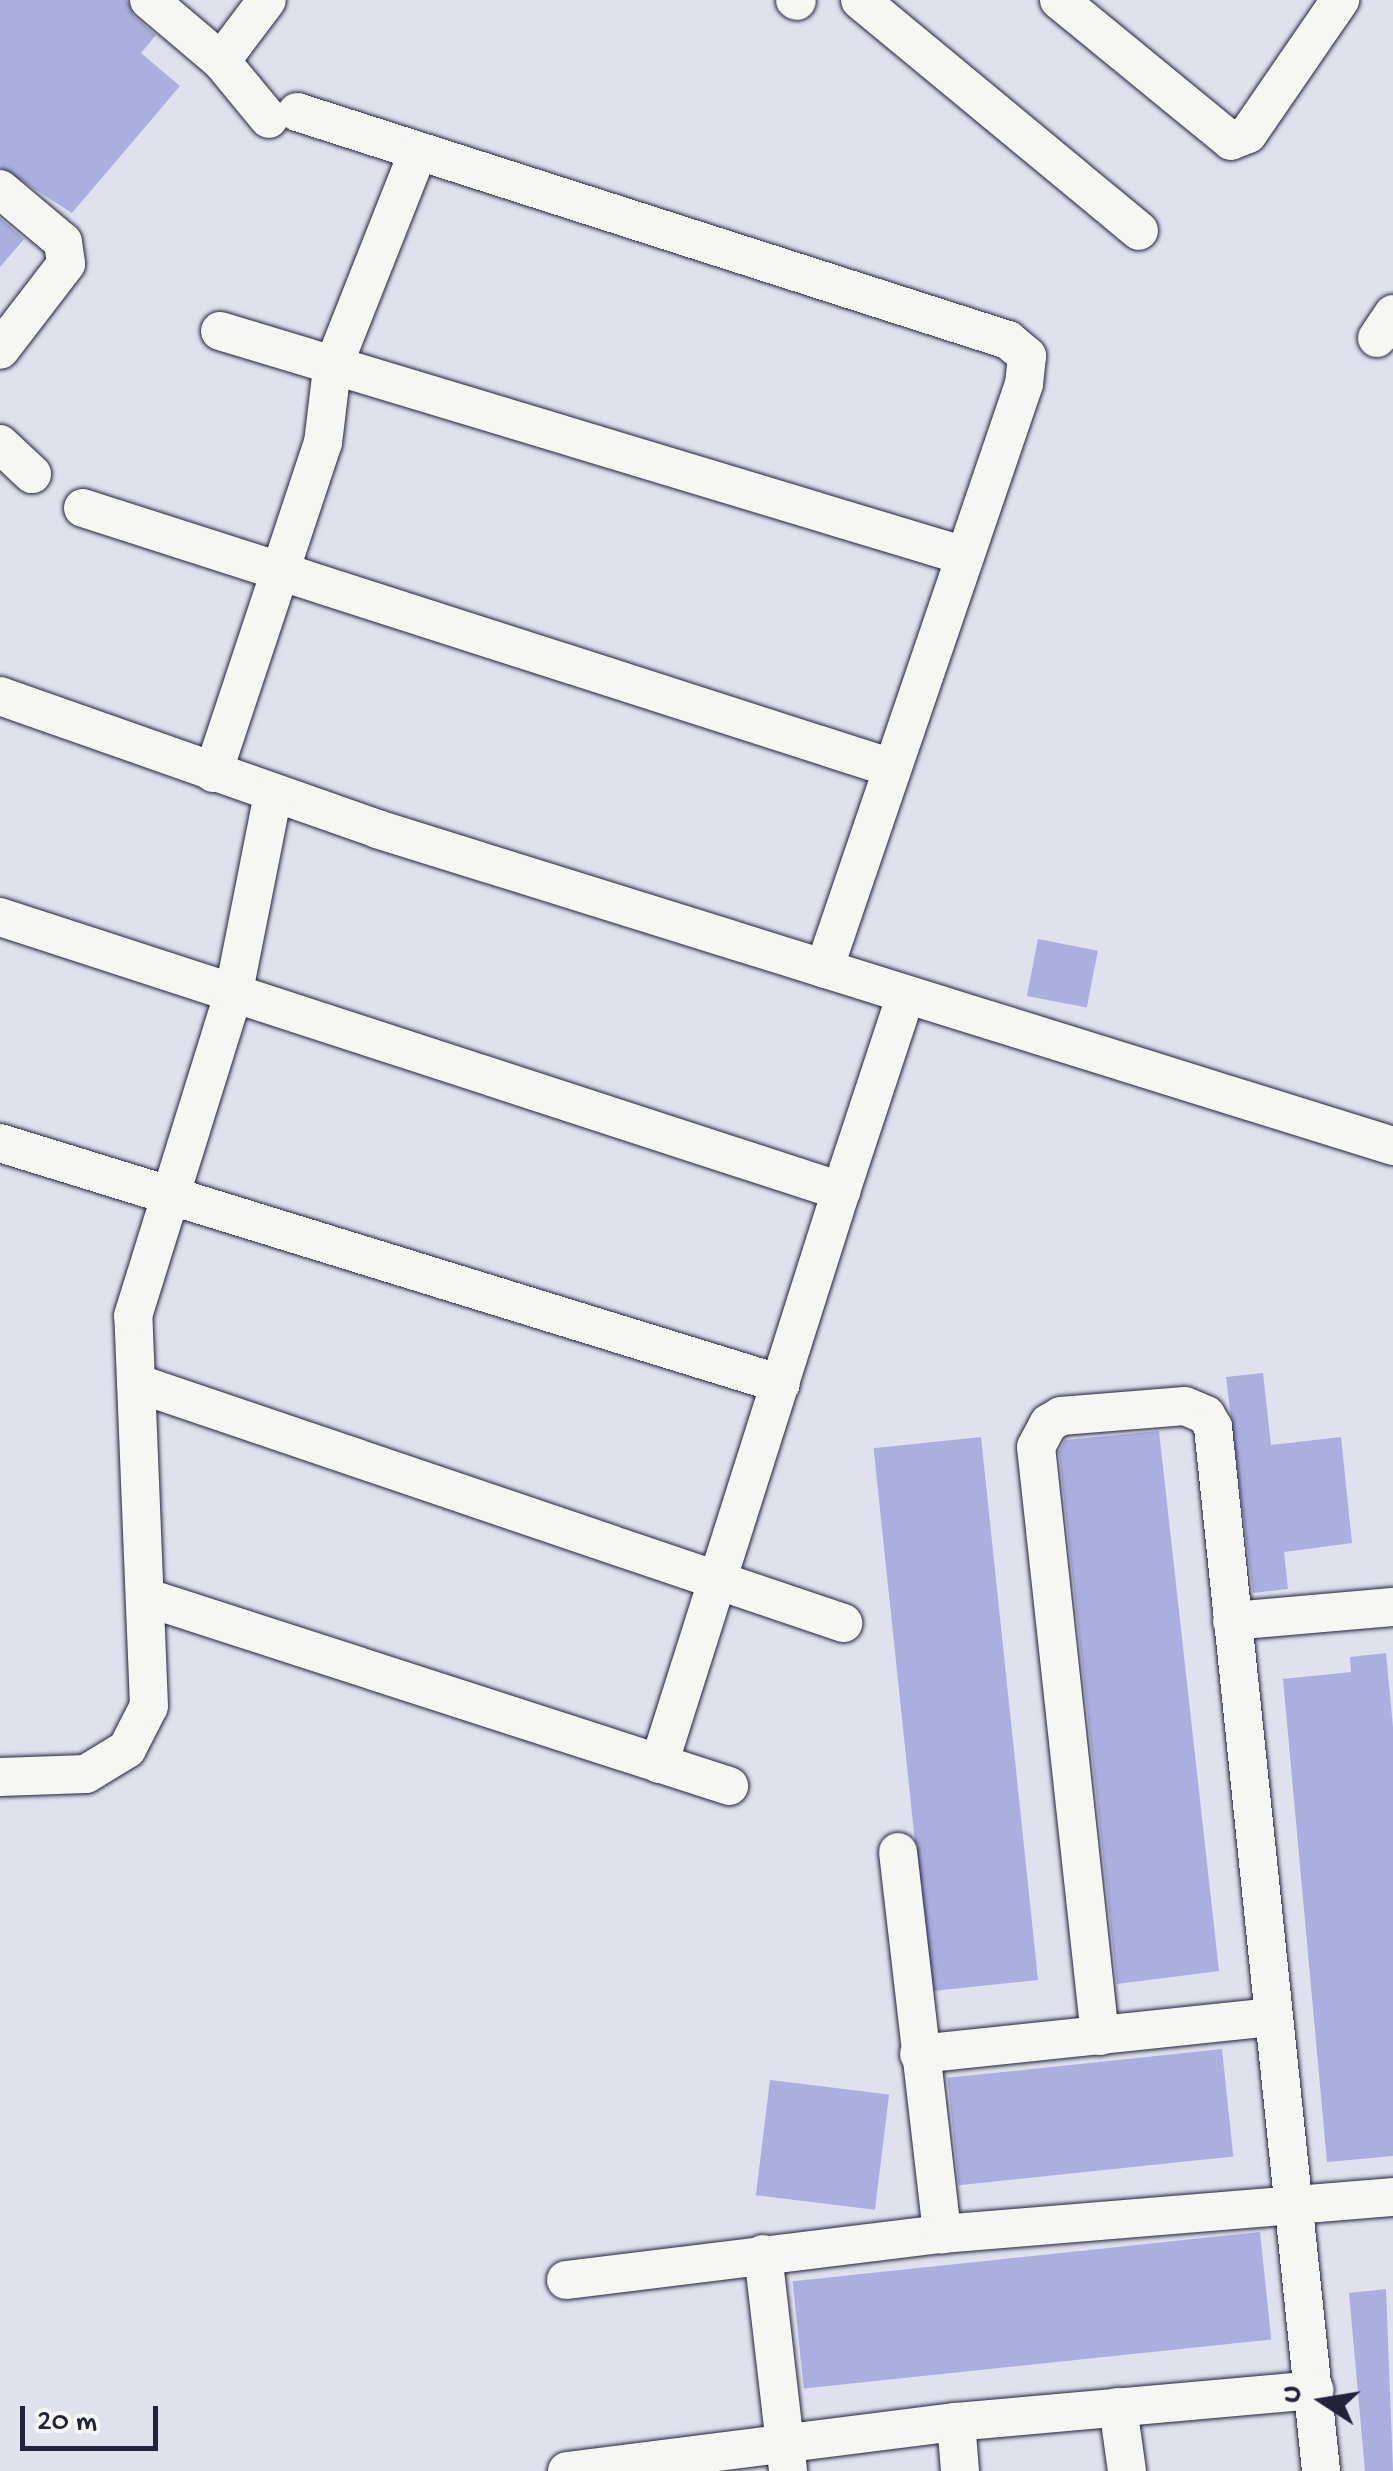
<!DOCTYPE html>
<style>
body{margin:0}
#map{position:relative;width:1393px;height:2471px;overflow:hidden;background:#dfe1ed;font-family:"Gochi Hand",sans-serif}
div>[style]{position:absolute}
.building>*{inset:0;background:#aaafe0;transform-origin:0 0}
.roads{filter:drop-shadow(0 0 2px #22223b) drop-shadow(0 0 2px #22223b)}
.street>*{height:38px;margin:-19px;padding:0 19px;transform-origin:19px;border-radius:19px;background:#f6f6f2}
span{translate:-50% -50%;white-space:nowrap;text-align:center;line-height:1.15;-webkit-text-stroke:8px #f6f6f2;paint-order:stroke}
.north{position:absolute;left:1273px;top:2351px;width:100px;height:100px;-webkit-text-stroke:8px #f6f6f2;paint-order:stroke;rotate:282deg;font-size:28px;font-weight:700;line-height:40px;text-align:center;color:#22223b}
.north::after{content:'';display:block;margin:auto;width:35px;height:45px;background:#22223b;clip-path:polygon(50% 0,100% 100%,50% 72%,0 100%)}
.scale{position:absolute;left:20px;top:2406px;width:138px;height:45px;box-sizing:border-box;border:5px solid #22223b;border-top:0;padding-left:12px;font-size:30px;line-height:35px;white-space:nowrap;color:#22223b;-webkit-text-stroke:8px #f6f6f2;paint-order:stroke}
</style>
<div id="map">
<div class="building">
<div style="clip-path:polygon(0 0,127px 0,134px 16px,156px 35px,141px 53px,180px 86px,72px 213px,0 167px)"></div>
<div style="clip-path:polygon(0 218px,24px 239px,0 267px)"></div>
<div style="left:1038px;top:939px;width:61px;height:58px;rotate:11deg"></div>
<div style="clip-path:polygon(1263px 1373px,1271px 1445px,1341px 1437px,1352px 1543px,1284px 1552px,1288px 1589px,1253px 1593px,1226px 1377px)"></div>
<div style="clip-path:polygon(1159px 1431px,1219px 1971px,1117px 1984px,1059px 1452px,1065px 1440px)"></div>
<div style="left:981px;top:1437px;width:546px;height:108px;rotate:84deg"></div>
<div style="clip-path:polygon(1386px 1653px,1393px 1727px,1393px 2156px,1327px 2162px,1283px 1679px,1351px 1672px,1350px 1657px)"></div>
<div style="left:1222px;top:2049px;width:108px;height:276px;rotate:84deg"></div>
<div style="left:770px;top:2080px;width:120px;height:116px;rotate:7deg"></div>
<div style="left:1260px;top:2232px;width:108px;height:470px;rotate:84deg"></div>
<div style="clip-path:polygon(1386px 2289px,1393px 2471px,1365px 2471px,1349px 2293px)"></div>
</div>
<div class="roads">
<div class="street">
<div style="left:149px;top:0;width:94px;rotate:40.3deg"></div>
<div style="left:221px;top:61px;width:75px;rotate:50.4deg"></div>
<div style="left:795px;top:0;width:2px;rotate:27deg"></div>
<div style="left:860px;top:0;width:362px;rotate:39.6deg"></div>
<div style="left:1059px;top:0;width:222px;rotate:39.3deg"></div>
<div style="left:1231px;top:141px;width:18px;rotate:-22deg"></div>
<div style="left:1248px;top:134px;width:163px;rotate:-55.5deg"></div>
<div style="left:221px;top:61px;width:76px;rotate:-53deg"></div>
<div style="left:297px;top:112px;width:747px;rotate:17.78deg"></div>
<div style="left:1008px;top:340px;width:25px;rotate:40deg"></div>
<div style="left:1027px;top:356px;width:28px;rotate:96deg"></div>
<div style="left:1024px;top:384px;width:618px;rotate:108.87deg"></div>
<div style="left:0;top:189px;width:82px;rotate:40.1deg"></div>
<div style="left:63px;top:242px;width:22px;rotate:82deg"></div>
<div style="left:66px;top:264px;width:108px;rotate:127.5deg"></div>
<div style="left:220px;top:331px;width:778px;rotate:16.81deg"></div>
<div style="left:1377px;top:338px;width:29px;rotate:-56deg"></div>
<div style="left:0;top:444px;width:44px;rotate:43.2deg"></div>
<div style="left:83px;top:508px;width:850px;rotate:17.82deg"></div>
<div style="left:0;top:696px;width:400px;rotate:19.4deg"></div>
<div style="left:377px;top:829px;width:1064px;rotate:17.33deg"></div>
<div style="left:213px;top:773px;width:348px;rotate:-71.6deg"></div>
<div style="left:323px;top:443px;width:75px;rotate:-83.1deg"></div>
<div style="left:332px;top:369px;width:233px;rotate:-68.4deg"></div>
<div style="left:0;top:917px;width:885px;rotate:18.05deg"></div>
<div style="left:841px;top:1191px;width:207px;rotate:-71.7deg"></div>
<div style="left:0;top:1143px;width:817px;rotate:17.15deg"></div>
<div style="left:136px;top:1383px;width:747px;rotate:18.75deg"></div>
<div style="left:145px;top:1597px;width:614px;rotate:17.93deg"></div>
<div style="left:1232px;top:1621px;width:162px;rotate:-5deg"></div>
<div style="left:659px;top:1764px;width:601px;rotate:-72.38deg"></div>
<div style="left:0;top:1777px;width:86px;rotate:-2deg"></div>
<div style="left:86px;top:1774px;width:48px;rotate:-31.4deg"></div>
<div style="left:127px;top:1749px;width:48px;rotate:-62.9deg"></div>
<div style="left:149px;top:1706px;width:390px;rotate:-92.3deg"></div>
<div style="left:133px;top:1316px;width:340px;rotate:-72.7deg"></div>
<div style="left:234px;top:991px;width:201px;rotate:-78.8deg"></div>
<div style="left:898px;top:1852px;width:385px;rotate:83.4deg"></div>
<div style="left:1100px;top:2036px;width:592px;rotate:-96.2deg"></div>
<div style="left:1036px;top:1447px;width:27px;rotate:-62deg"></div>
<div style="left:1049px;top:1423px;width:14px;rotate:-30deg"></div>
<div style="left:1061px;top:1416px;width:124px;rotate:-4.6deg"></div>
<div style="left:1185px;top:1406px;width:23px;rotate:23deg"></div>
<div style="left:1206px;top:1415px;width:14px;rotate:60deg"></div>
<div style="left:1213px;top:1427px;width:1050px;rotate:84.09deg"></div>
<div style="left:919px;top:2054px;width:356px;rotate:-6deg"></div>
<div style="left:763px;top:2254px;width:218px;rotate:83.4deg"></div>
<div style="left:566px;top:2280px;width:379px;rotate:-7deg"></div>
<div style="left:942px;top:2234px;width:453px;rotate:-4.7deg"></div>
<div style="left:1118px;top:2407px;width:65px;rotate:82deg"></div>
<div style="left:956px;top:2422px;width:49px;rotate:85.3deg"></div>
<div style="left:567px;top:2471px;width:392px;rotate:-7.2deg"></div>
<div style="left:956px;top:2422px;width:360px;rotate:-5.1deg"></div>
</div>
</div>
<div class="north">U</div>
<div class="scale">20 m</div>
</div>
